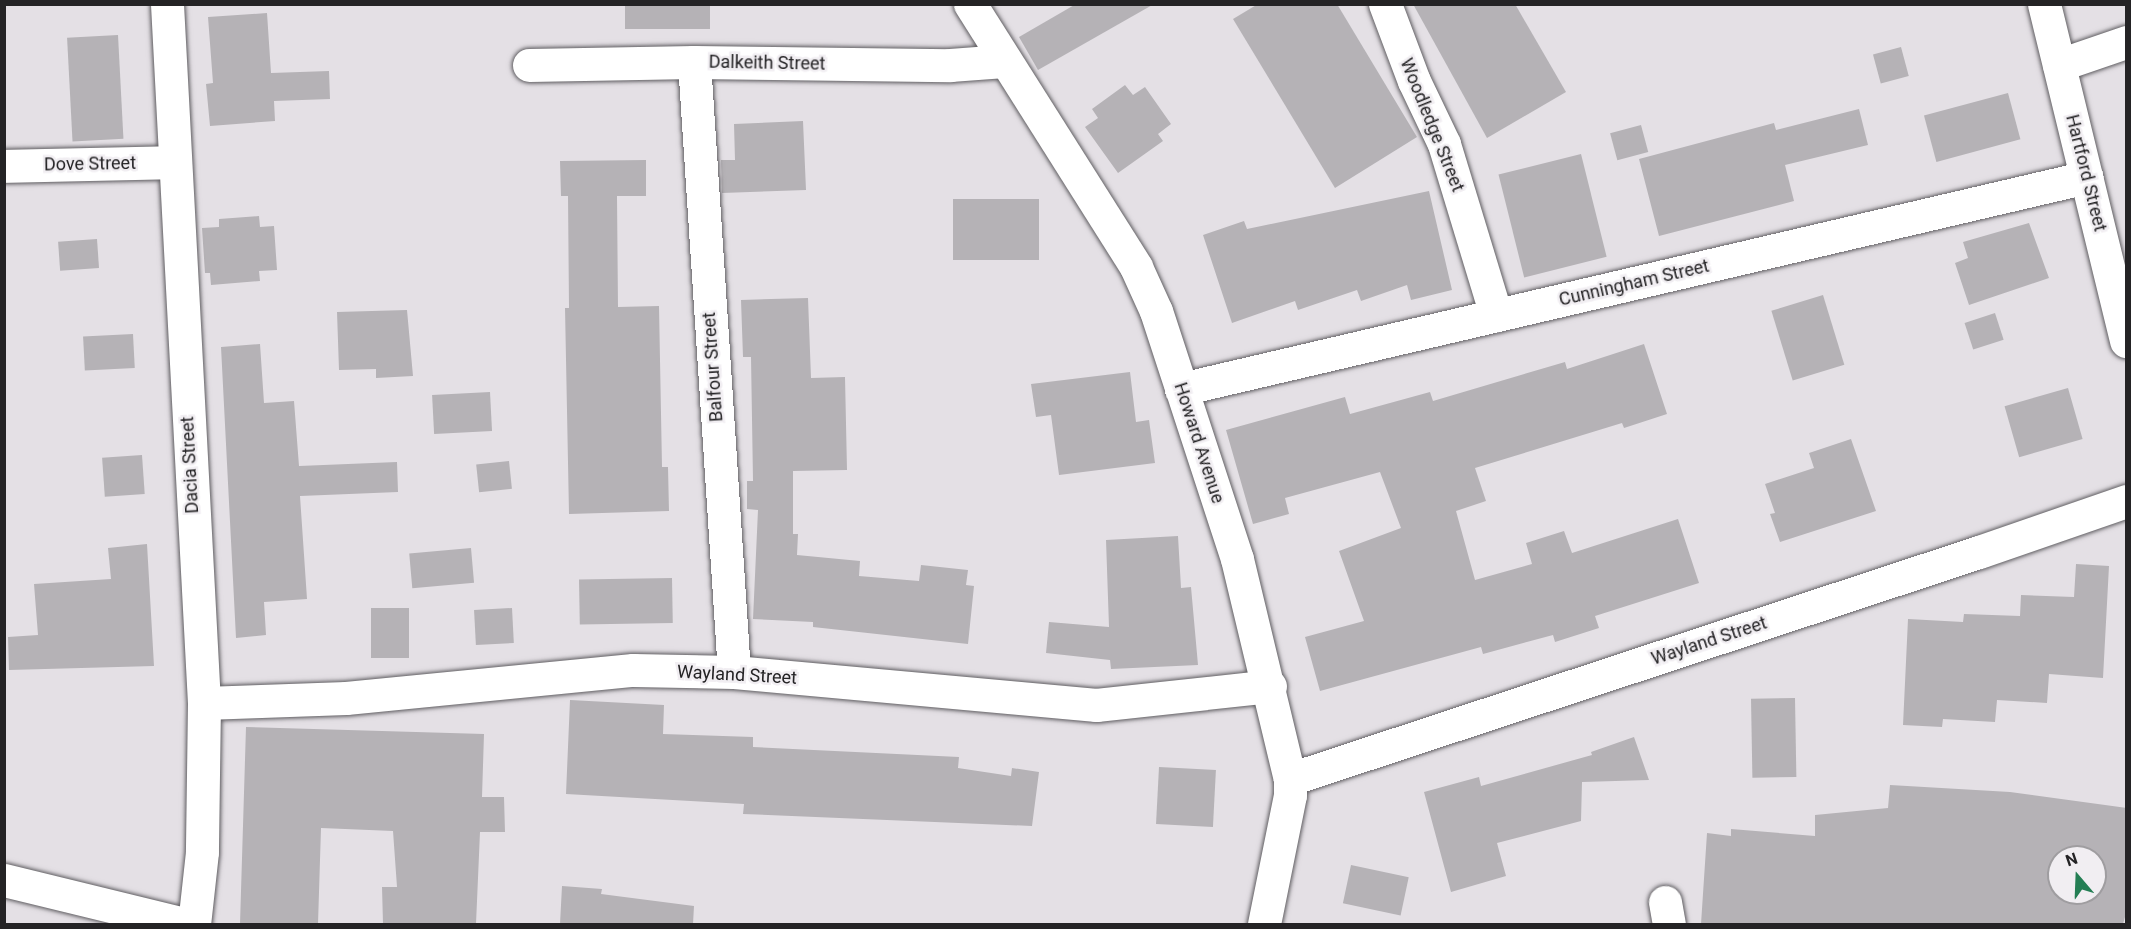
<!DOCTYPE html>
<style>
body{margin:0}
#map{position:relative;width:2131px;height:929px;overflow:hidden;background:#e4e0e5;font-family:Roboto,sans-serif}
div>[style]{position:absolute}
.building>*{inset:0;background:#b5b2b6;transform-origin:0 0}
.roads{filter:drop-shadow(0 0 2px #605e62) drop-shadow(0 0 2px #605e62)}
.minor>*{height:33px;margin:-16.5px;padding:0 16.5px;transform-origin:16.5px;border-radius:16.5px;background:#fff}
.major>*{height:33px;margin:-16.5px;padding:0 16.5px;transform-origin:16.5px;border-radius:16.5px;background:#fff}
span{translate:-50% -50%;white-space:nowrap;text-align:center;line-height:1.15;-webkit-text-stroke:5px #f1eef2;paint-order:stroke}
.street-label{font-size:18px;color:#242325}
.frame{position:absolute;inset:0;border:6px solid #242325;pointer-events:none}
.north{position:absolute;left:2047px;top:845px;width:60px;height:60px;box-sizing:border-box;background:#f1eef2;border:2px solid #9f9da0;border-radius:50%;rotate:341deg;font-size:16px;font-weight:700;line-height:24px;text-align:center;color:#242325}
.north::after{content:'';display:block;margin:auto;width:21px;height:27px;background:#247e54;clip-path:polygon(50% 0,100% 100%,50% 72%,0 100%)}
</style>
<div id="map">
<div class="building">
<div style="left:625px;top:4px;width:85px;height:25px"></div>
<div style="clip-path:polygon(1076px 4px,1154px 4px,1038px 70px,1019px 37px)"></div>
<div style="clip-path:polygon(1258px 4px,1337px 4px,1417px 137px,1335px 188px,1233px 19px)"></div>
<div style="clip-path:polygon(1413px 4px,1515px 4px,1566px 92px,1487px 138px)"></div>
<div style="clip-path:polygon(267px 13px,271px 73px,329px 71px,330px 99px,274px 101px,275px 121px,210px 126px,206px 84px,213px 83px,208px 17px)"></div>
<div style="left:118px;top:35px;width:104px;height:51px;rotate:87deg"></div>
<div style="left:1901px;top:47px;width:30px;height:29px;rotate:75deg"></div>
<div style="clip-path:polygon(1125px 85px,1133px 95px,1145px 87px,1171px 124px,1158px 134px,1163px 141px,1118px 173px,1085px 127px,1098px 118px,1092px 109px)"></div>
<div style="left:2008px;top:93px;width:48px;height:87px;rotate:75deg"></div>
<div style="clip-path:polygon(1859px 109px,1868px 145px,1785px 165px,1794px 201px,1659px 236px,1639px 159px,1774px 123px,1776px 130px)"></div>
<div style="clip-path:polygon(803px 121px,806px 190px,722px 193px,721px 160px,735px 160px,734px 124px)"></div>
<div style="left:1641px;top:125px;width:28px;height:32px;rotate:75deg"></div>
<div style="left:1581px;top:154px;width:106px;height:85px;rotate:76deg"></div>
<div style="clip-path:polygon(646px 160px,646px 196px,617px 196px,618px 307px,659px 306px,662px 467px,668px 467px,669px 511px,569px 514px,565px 308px,569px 308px,568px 196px,561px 196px,560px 161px)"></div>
<div style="clip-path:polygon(1429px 191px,1452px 290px,1411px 300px,1407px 285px,1361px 301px,1357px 290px,1298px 310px,1295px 301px,1232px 323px,1203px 235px,1244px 221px,1247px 229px)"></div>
<div style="left:953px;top:199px;width:86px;height:61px"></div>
<div style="clip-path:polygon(259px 216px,260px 227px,274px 226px,277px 270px,259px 271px,260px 281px,211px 285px,210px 273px,205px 273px,202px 228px,219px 227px,219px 219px)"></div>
<div style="clip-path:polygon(2029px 223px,2049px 278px,1969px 305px,1955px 263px,1968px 258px,1963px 242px)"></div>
<div style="left:97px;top:239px;width:29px;height:39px;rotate:86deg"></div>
<div style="left:1823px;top:295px;width:73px;height:54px;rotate:73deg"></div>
<div style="clip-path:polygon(808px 298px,811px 378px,845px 377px,847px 470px,793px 471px,793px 534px,798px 534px,797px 555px,860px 561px,859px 576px,919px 581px,921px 565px,968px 570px,966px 585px,974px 586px,968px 644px,813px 627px,813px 622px,753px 619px,758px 510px,747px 509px,747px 481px,753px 481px,751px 357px,743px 357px,741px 300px)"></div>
<div style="clip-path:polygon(407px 310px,413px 376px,376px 378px,376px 369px,339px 370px,337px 312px)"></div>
<div style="left:1995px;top:313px;width:28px;height:32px;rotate:72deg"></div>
<div style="left:133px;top:334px;width:34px;height:50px;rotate:87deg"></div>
<div style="clip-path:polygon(260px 344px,264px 403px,294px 401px,299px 466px,397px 462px,398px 492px,300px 496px,307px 599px,264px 602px,266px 635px,236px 638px,221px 347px)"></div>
<div style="clip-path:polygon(1644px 344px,1667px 414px,1624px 428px,1622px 423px,1475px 468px,1486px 501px,1456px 511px,1475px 580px,1532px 564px,1526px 543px,1564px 531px,1572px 553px,1678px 519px,1699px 583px,1595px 616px,1599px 628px,1555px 642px,1553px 635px,1483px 654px,1481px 647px,1320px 691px,1305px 637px,1364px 621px,1339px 551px,1401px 528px,1380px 472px,1285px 498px,1289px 514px,1253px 524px,1226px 430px,1345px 397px,1350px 414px,1430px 392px,1433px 401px,1565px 362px,1567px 369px)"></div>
<div style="clip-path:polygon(1130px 372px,1136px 422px,1149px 420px,1155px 463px,1059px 475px,1051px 415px,1036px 417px,1031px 384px)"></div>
<div style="left:2068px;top:388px;width:53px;height:66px;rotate:74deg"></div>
<div style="left:490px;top:392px;width:39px;height:58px;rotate:87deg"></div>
<div style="clip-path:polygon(1851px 439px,1876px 511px,1780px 542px,1770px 514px,1775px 513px,1765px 484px,1814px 468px,1809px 453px)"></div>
<div style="left:142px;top:455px;width:39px;height:40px;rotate:86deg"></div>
<div style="left:509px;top:461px;width:28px;height:33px;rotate:84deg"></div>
<div style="clip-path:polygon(1178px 536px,1181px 588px,1191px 587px,1198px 665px,1111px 669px,1110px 660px,1046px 653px,1049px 622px,1109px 627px,1106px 540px)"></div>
<div style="clip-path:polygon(147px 544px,154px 666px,9px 670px,8px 637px,38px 635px,34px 584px,111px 579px,108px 548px)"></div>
<div style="left:471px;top:548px;width:35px;height:62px;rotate:85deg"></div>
<div style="clip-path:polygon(2076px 564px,2109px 566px,2103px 678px,2049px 674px,2047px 703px,1997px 700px,1995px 722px,1943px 719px,1942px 727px,1903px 725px,1908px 619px,1963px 622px,1964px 614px,2020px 616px,2021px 595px,2074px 597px)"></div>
<div style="left:672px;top:578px;width:45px;height:93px;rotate:89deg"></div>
<div style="left:371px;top:608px;width:38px;height:50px"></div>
<div style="left:512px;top:608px;width:35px;height:38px;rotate:87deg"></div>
<div style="left:1795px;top:698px;width:79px;height:44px;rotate:89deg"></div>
<div style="clip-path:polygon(570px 700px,664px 705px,663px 734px,753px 737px,753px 747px,959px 757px,958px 768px,1011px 776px,1012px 768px,1039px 772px,1032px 826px,743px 814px,744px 804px,566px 794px)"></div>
<div style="clip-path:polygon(246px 727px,484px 734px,482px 797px,504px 797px,505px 832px,480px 832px,476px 924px,383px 924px,382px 887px,397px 887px,393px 831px,321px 828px,318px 924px,240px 924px)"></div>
<div style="clip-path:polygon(1634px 737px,1649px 780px,1582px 782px,1581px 821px,1497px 843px,1506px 876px,1451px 892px,1424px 792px,1479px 777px,1481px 786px,1592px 755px,1591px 752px)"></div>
<div style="left:1159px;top:767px;width:57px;height:57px;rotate:3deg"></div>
<div style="clip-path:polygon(evenodd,1890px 785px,2010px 792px,2127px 808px,2127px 910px,2123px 924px,1701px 924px,1707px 833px,1731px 836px,1731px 829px,1815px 836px,1815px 815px,1888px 808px,1890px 785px,2059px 857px,2095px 857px,2095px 893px,2059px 893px,2059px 857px)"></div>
<div style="left:1351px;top:865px;width:59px;height:39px;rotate:12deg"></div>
<div style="clip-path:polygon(562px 886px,602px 889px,601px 894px,694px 906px,693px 924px,560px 924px)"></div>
</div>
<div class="roads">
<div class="minor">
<div style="left:167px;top:4px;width:700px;rotate:86.97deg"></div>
<div style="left:204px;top:703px;width:149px;rotate:90.8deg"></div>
<div style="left:202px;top:852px;width:72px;rotate:96.3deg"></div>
<div style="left:970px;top:4px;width:311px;rotate:57.7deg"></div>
<div style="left:1136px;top:267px;width:48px;rotate:65.6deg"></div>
<div style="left:1156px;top:311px;width:261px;rotate:71.9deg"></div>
<div style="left:1237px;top:559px;width:226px;rotate:76.5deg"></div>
<div style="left:1290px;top:779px;width:16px;rotate:90deg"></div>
<div style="left:1290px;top:795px;width:132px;rotate:101.4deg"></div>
<div style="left:1385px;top:4px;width:82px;rotate:69.4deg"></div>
<div style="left:1414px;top:81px;width:70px;rotate:64.5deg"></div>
<div style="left:1444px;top:144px;width:179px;rotate:73.1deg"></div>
<div style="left:2044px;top:4px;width:347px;rotate:76.3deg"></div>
<div style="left:694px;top:62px;width:611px;rotate:86.25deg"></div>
<div style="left:529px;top:65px;width:165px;rotate:-1deg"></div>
<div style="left:694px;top:62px;width:256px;rotate:0.7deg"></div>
<div style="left:950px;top:65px;width:54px;rotate:-4.2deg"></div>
<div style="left:2059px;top:65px;width:71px;rotate:-18.9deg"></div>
<div style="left:4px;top:166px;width:171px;rotate:-1.3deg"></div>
<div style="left:1181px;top:389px;width:930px;rotate:-13.17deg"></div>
<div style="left:204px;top:703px;width:142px;rotate:-2deg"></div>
<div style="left:346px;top:698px;width:288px;rotate:-5.6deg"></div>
<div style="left:633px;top:670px;width:101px;rotate:1.1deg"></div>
<div style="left:734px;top:672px;width:364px;rotate:5.2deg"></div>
<div style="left:1096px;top:705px;width:175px;rotate:-6.2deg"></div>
<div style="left:1290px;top:779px;width:725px;rotate:-18.24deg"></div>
<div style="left:1979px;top:552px;width:156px;rotate:-19.1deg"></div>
<div style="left:1665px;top:902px;width:22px;rotate:80deg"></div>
</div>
<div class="major">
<div style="left:4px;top:880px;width:185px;rotate:13.7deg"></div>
</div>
</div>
<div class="street-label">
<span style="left:767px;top:63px;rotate:1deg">Dalkeith Street</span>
<span style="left:1432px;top:125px;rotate:68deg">Woodledge Street</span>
<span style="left:90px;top:164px;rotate:-1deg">Dove Street</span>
<span style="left:2086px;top:173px;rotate:76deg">Hartford Street</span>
<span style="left:1634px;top:283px;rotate:-13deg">Cunningham Street</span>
<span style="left:713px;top:367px;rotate:-94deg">Balfour Street</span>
<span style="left:1199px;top:443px;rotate:72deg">Howard Avenue</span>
<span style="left:190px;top:465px;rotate:-93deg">Dacia Street</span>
<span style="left:1709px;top:641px;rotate:-18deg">Wayland Street</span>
<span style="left:737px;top:675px;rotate:3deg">Wayland Street</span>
</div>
<div class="frame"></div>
<div class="north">N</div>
</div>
